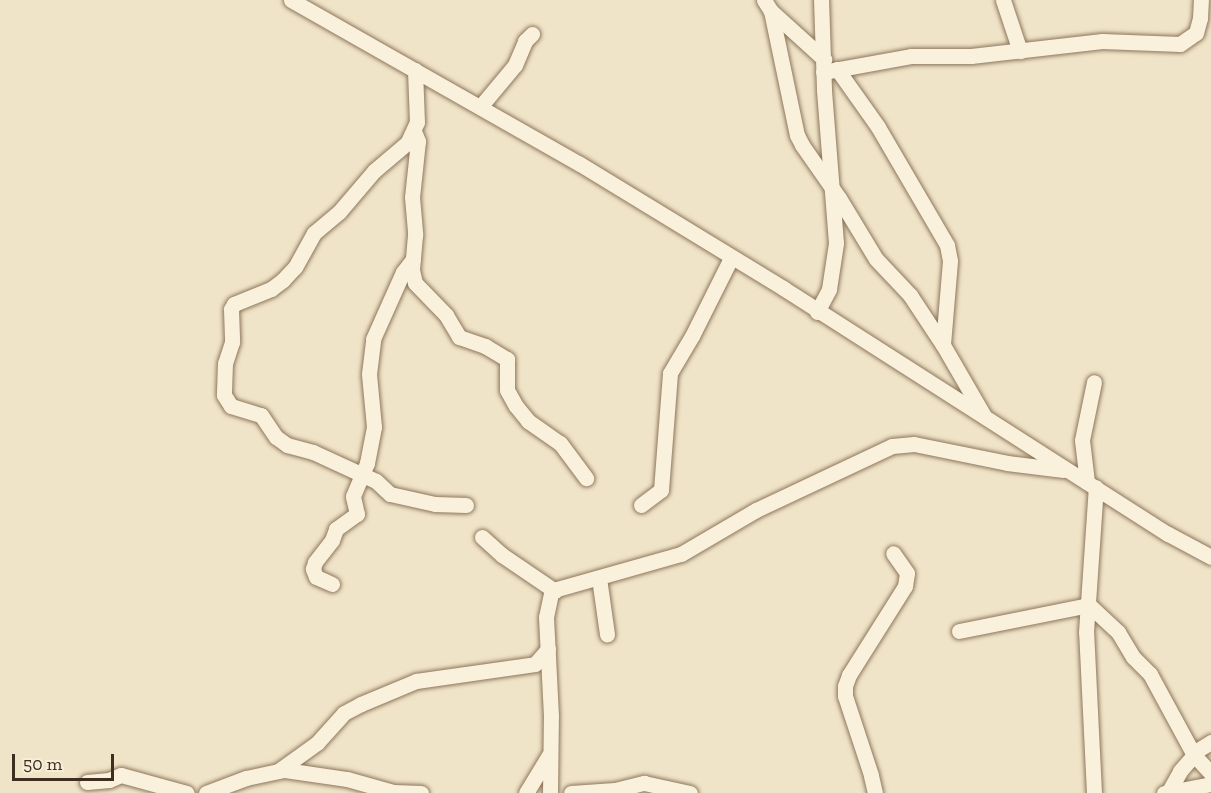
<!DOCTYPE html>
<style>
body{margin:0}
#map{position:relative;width:1211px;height:793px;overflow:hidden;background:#f0e4c8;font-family:"Zilla Slab",serif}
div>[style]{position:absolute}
.roads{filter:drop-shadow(0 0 2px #8d765c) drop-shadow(0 0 2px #8d765c)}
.minor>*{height:15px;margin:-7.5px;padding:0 7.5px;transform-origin:7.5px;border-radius:7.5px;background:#faf1dc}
span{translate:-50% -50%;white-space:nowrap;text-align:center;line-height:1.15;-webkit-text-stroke:4.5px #f7eed8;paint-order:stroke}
.scale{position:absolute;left:12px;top:754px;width:102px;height:27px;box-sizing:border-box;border:3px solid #3d2e20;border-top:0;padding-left:8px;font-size:18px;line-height:21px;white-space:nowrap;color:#3d2e20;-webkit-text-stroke:4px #f7eed8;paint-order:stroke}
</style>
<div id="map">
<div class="roads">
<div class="minor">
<div style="left:291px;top:0;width:332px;rotate:29.6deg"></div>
<div style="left:580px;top:164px;width:238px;rotate:31.4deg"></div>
<div style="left:783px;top:288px;width:457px;rotate:32.6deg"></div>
<div style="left:1168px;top:534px;width:49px;rotate:28.1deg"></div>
<div style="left:764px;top:0;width:13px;rotate:58deg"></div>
<div style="left:771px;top:11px;width:72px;rotate:42.2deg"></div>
<div style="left:1003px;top:0;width:54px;rotate:71.6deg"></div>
<div style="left:771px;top:11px;width:127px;rotate:78.2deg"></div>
<div style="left:797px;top:135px;width:11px;rotate:63deg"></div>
<div style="left:802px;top:145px;width:65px;rotate:55.1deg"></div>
<div style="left:839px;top:198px;width:71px;rotate:58.8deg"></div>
<div style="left:876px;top:259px;width:50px;rotate:46.6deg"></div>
<div style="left:910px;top:295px;width:60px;rotate:56.6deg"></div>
<div style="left:837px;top:69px;width:71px;rotate:54.7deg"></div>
<div style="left:878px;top:127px;width:137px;rotate:59.7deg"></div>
<div style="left:947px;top:245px;width:16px;rotate:79deg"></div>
<div style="left:950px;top:261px;width:84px;rotate:94.8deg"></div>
<div style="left:943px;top:345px;width:80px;rotate:59.9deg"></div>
<div style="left:415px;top:70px;width:52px;rotate:87.8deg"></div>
<div style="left:417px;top:122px;width:23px;rotate:115deg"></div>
<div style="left:407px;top:143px;width:43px;rotate:139.7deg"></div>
<div style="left:374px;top:171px;width:54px;rotate:130.5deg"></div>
<div style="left:339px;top:212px;width:33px;rotate:140deg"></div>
<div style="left:314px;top:233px;width:39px;rotate:119deg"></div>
<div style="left:295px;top:267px;width:18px;rotate:133deg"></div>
<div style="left:283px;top:280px;width:15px;rotate:143deg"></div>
<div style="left:271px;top:289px;width:40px;rotate:158deg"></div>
<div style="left:234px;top:304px;width:6px;rotate:121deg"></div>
<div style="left:231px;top:309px;width:33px;rotate:88deg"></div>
<div style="left:232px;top:342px;width:22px;rotate:108deg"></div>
<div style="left:225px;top:363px;width:32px;rotate:92deg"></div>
<div style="left:224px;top:395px;width:13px;rotate:58deg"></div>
<div style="left:231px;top:406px;width:31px;rotate:17deg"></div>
<div style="left:261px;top:415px;width:27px;rotate:56deg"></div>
<div style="left:276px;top:437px;width:14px;rotate:36deg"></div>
<div style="left:287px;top:445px;width:27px;rotate:15deg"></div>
<div style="left:313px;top:452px;width:69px;rotate:24.7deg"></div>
<div style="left:376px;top:481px;width:19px;rotate:43deg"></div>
<div style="left:390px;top:494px;width:46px;rotate:12.5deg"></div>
<div style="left:435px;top:504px;width:31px;rotate:2deg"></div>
<div style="left:823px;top:72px;width:89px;rotate:-10.3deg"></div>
<div style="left:911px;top:56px;width:60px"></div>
<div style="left:971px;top:56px;width:132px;rotate:-6.5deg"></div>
<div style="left:1102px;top:41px;width:78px;rotate:2.2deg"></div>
<div style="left:1180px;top:44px;width:19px;rotate:-35deg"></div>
<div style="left:1196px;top:33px;width:16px;rotate:-75deg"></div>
<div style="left:1200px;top:18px;width:18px;rotate:-87deg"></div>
<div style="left:480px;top:107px;width:55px;rotate:-50.2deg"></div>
<div style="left:515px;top:65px;width:26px;rotate:-67deg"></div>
<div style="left:525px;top:41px;width:10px;rotate:-45deg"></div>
<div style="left:414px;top:131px;width:11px;rotate:68deg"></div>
<div style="left:418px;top:141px;width:56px;rotate:96.1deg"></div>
<div style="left:412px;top:197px;width:38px;rotate:85deg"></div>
<div style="left:415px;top:235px;width:35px;rotate:95deg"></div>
<div style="left:412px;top:270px;width:13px;rotate:77deg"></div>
<div style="left:415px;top:283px;width:45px;rotate:45.9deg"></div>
<div style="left:446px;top:315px;width:26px;rotate:59deg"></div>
<div style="left:459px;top:337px;width:28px;rotate:19deg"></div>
<div style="left:485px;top:346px;width:26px;rotate:31deg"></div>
<div style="left:507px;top:359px;width:31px;rotate:90deg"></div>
<div style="left:507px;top:390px;width:18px;rotate:61deg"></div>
<div style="left:516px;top:406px;width:19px;rotate:51deg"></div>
<div style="left:528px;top:421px;width:39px;rotate:35deg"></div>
<div style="left:560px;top:443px;width:44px;rotate:53.4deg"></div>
<div style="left:817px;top:312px;width:26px;rotate:-62deg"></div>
<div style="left:829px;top:289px;width:47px;rotate:-81.3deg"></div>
<div style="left:836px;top:243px;width:154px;rotate:-94.5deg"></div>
<div style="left:824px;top:89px;width:89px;rotate:-91.9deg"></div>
<div style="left:1087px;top:482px;width:42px;rotate:-96.8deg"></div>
<div style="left:1082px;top:440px;width:59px;rotate:-78.3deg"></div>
<div style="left:641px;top:505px;width:25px;rotate:-37deg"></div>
<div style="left:661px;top:490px;width:117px;rotate:-85.6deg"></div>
<div style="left:670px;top:373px;width:43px;rotate:-59.3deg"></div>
<div style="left:692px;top:336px;width:87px;rotate:-63.4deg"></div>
<div style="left:482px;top:537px;width:27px;rotate:42deg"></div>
<div style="left:502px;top:555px;width:64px;rotate:34.2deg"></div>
<div style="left:599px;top:578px;width:57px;rotate:81.9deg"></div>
<div style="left:332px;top:584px;width:17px;rotate:-156deg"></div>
<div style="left:316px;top:577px;width:9px;rotate:-111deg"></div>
<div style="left:313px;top:569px;width:7px;rotate:-74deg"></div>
<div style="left:315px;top:562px;width:28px;rotate:-52deg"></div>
<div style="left:332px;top:540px;width:12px;rotate:-70deg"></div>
<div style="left:336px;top:529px;width:26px;rotate:-36deg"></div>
<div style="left:357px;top:514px;width:18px;rotate:-103deg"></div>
<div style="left:353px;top:496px;width:36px;rotate:-67deg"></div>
<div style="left:367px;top:463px;width:37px;rotate:-79deg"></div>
<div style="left:374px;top:427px;width:53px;rotate:-95.4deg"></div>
<div style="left:369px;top:374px;width:35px;rotate:-83deg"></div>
<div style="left:373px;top:339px;width:73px;rotate:-65.9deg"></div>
<div style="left:403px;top:272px;width:16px;rotate:-52deg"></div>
<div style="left:959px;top:631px;width:133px;rotate:-11.3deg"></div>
<div style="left:1089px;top:605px;width:40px;rotate:43deg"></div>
<div style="left:1118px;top:632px;width:29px;rotate:59deg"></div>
<div style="left:1133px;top:657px;width:24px;rotate:45deg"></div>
<div style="left:1150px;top:674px;width:92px;rotate:61.5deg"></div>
<div style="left:1194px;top:755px;width:25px;rotate:47deg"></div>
<div style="left:278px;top:771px;width:48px;rotate:-35.7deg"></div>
<div style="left:317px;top:743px;width:40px;rotate:-48deg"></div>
<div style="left:344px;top:713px;width:19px;rotate:-28deg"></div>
<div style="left:361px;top:704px;width:60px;rotate:-22.7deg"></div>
<div style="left:416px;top:681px;width:120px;rotate:-8.1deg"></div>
<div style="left:535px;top:664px;width:20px;rotate:-49deg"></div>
<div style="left:87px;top:782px;width:22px;rotate:-5deg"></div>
<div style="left:109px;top:780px;width:13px;rotate:-23deg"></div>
<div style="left:121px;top:775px;width:68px;rotate:15.3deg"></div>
<div style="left:206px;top:793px;width:43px;rotate:-20.6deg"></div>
<div style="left:246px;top:778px;width:40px;rotate:-12deg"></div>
<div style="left:285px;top:770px;width:63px;rotate:8.3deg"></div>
<div style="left:347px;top:779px;width:48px;rotate:15.8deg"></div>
<div style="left:393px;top:792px;width:28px;rotate:2deg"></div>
<div style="left:526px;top:793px;width:44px;rotate:-58.8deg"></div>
<div style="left:550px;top:793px;width:77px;rotate:-89.3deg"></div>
<div style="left:551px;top:716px;width:99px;rotate:-92.9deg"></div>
<div style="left:546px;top:617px;width:25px;rotate:-78deg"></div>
<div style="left:551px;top:593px;width:7px;rotate:-34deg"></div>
<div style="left:557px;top:589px;width:129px;rotate:-15.8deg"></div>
<div style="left:681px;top:554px;width:87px;rotate:-30.4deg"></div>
<div style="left:756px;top:510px;width:150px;rotate:-25.2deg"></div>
<div style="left:892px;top:446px;width:22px;rotate:-5deg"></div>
<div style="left:914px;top:444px;width:95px;rotate:11.5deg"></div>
<div style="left:1007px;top:463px;width:57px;rotate:7deg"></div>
<div style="left:571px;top:793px;width:44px;rotate:-3.9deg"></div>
<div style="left:615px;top:790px;width:30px;rotate:-14deg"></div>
<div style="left:644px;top:783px;width:47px;rotate:12.3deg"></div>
<div style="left:875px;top:793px;width:18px;rotate:-103deg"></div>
<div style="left:871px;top:775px;width:83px;rotate:-108.2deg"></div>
<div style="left:845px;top:696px;width:10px;rotate:-90deg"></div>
<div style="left:845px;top:686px;width:12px;rotate:-70deg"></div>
<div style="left:849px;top:675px;width:105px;rotate:-57.8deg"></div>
<div style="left:905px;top:586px;width:13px;rotate:-81deg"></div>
<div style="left:907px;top:573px;width:24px;rotate:-125deg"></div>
<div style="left:1094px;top:793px;width:161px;rotate:-92.8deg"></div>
<div style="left:1086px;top:632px;width:145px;rotate:-86.1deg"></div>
<div style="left:1164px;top:793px;width:48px;rotate:-10.8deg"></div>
<div style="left:1168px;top:793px;width:25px;rotate:-61deg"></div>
<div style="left:1180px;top:771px;width:28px;rotate:-49deg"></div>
<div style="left:1198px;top:750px;width:15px;rotate:-32deg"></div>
</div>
</div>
<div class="scale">50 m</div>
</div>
